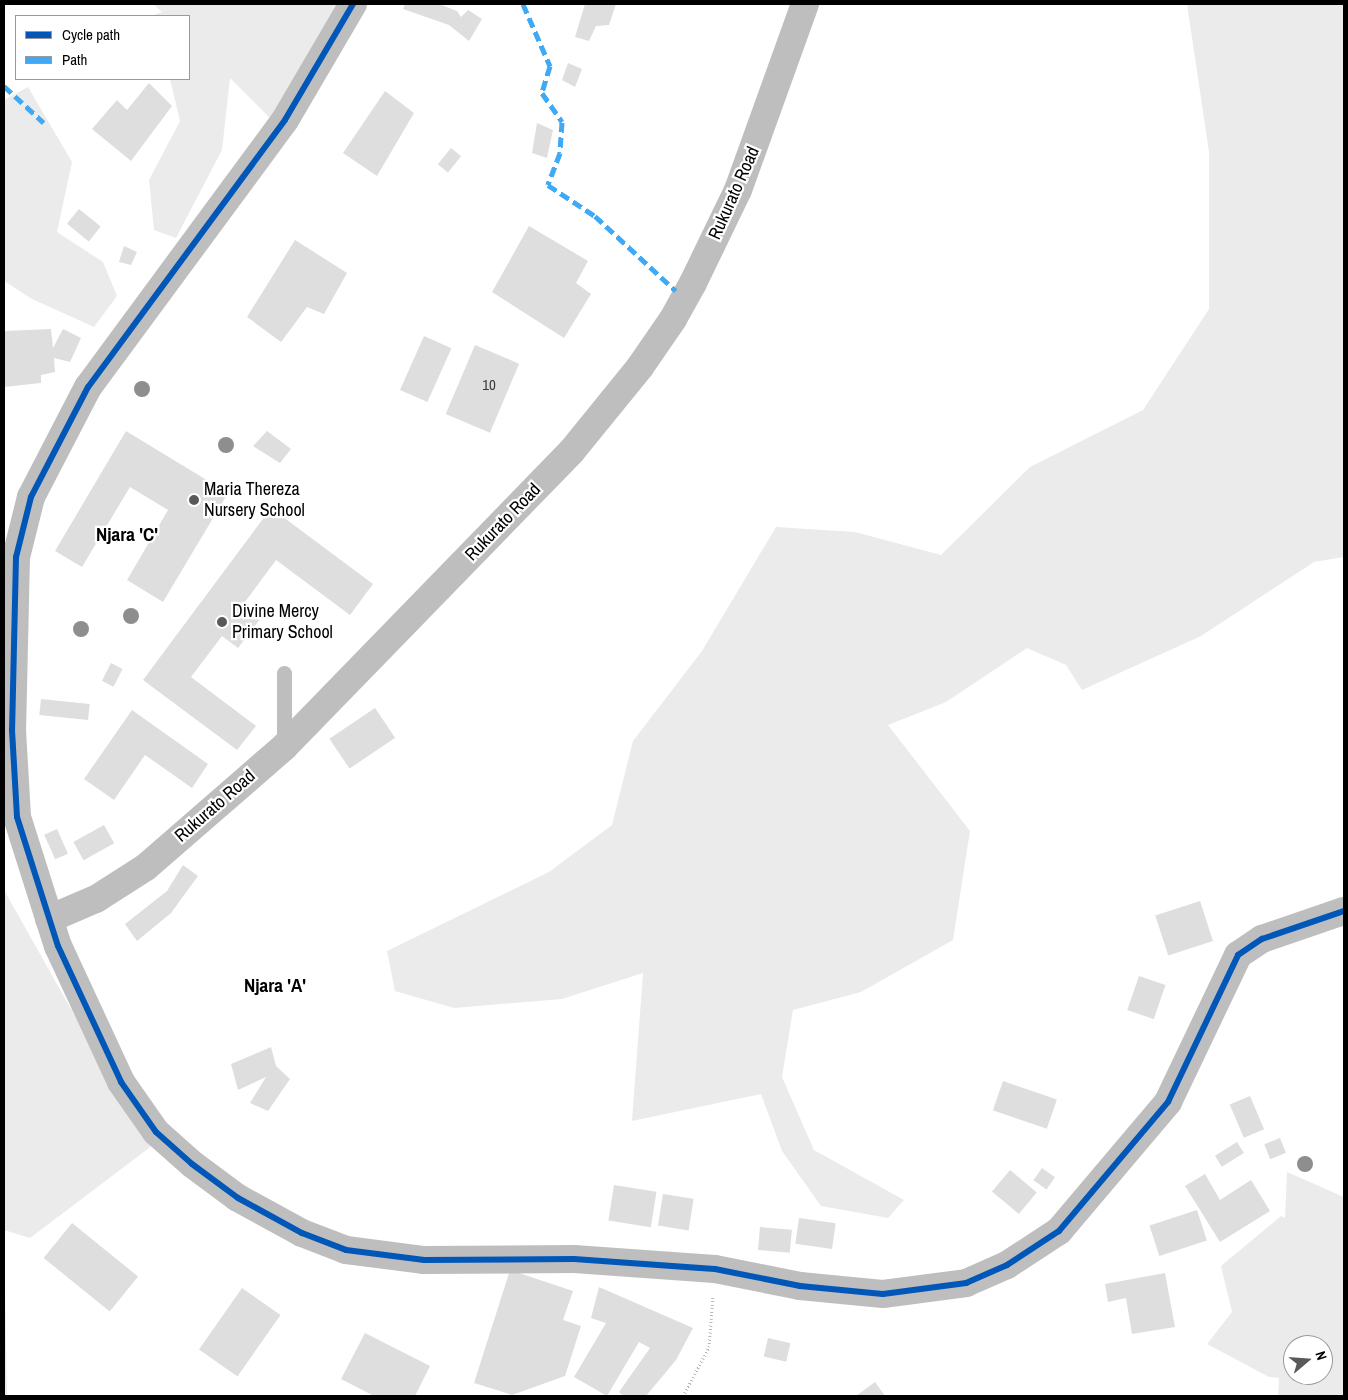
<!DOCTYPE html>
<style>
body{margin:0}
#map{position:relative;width:1348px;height:1400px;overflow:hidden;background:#fff;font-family:"Archivo Narrow",sans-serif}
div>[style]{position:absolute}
.green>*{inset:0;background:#ebebeb}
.building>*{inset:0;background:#dedede;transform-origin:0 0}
.path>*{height:3px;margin-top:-1.5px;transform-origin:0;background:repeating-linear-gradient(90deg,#b9b9b9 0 1px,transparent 0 3.5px)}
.lane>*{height:15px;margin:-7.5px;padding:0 7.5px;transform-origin:7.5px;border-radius:7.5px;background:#bebebe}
.street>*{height:28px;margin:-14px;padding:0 14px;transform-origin:14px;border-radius:14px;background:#bebebe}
.quiet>*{height:5px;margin-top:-2.5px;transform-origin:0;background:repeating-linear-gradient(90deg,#3fa9f5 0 10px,transparent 0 15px)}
.cycleway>*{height:6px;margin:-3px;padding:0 3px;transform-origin:3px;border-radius:3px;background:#0057b8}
.trees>*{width:16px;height:16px;margin:-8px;border-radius:50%;background:#8e8e8e}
.dots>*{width:14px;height:14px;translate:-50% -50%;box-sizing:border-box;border:2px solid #fff;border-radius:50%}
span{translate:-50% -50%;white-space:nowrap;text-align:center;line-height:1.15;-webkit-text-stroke:4.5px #fff;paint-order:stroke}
.number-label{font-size:15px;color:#383838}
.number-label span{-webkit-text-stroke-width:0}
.street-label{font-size:18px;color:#000}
.poi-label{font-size:18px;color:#000}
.left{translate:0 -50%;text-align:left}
.neighbourhood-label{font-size:19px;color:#000;font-weight:700}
.frame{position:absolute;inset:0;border:5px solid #000;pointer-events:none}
.legend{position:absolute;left:15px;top:15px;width:175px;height:65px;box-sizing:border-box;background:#fff;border:1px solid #999;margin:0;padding:6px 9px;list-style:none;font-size:15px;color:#000}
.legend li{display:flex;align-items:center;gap:10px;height:25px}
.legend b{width:25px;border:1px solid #999}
.north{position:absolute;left:1283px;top:1335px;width:50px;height:50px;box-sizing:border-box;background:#fff;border:1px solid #999;border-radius:50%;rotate:72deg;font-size:14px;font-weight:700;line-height:20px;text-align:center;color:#000}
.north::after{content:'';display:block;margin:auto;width:18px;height:22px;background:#595959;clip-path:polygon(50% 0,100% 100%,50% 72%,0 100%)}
</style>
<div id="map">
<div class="green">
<div style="clip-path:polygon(153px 4px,338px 4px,270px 118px,230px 78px,222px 150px,176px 238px,154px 230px,149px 180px,180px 121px,170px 79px,189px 79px,189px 16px,151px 16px,162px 12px)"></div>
<div style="clip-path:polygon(1187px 4px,1344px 4px,1344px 557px,1314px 562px,1201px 636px,1082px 690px,1066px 665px,1027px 648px,946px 702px,888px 725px,970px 831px,953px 940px,861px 992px,793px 1010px,782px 1077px,814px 1150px,904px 1200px,888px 1218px,821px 1206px,782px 1151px,761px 1094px,632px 1121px,643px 973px,562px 999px,454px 1008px,395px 991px,387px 951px,549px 872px,612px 825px,633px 741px,702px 651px,776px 527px,855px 532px,941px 555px,1030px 467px,1143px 410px,1209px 309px,1209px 152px)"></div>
<div style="clip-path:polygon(28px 87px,72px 162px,57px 232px,103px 262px,117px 296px,94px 327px,32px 299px,4px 281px,4px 100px)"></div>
<div style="clip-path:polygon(4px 890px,129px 1112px,157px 1142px,30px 1238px,4px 1230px,7px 1396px,4px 1396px)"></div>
<div style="clip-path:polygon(evenodd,1287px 1172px,1344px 1197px,1344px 1396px,1278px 1396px,1279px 1378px,1269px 1377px,1207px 1344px,1232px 1312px,1221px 1266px,1281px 1216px,1285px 1218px,1287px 1172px,1293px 1345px,1323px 1345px,1323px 1375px,1293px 1375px,1293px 1345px)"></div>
</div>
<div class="building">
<div style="clip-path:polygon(405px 4px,439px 4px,457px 11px,461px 17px,468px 10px,482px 19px,469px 41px,449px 25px,403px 9px)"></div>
<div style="clip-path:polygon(585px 4px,616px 4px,609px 25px,596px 26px,589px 41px,575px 37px)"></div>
<div style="clip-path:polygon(568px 63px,582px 69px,575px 87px,562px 80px)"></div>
<div style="clip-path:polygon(149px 83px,172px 106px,131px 161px,92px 129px,117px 100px,127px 110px)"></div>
<div style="clip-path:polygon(385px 91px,414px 113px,377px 176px,343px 153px)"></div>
<div style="clip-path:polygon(537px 123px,553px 130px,547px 158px,532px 153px)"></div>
<div style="left:451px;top:148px;width:13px;height:21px;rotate:39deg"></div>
<div style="left:79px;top:209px;width:28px;height:19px;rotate:39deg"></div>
<div style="clip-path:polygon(529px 226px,588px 261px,576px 283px,591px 294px,564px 338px,492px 292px)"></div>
<div style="clip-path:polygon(295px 240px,347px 273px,324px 314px,307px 307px,281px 342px,247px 317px)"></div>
<div style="clip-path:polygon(124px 246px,137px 252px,131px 265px,119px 262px)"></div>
<div style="clip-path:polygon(51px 329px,53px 348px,63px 329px,81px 338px,70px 362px,54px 358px,55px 372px,41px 375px,41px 383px,4px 387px,4px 331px)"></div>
<div style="left:424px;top:336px;width:30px;height:59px;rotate:24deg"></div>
<div style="left:475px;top:345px;width:48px;height:75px;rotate:23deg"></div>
<div style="clip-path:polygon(126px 431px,228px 493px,163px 602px,127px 580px,168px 510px,130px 487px,82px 567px,55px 551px)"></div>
<div style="clip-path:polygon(267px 431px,291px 449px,280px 463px,253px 446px)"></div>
<div style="clip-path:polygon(271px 508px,373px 584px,350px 615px,276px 560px,245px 602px,263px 615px,238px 648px,222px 636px,191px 677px,256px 726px,237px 750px,143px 680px)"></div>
<div style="left:111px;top:663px;width:13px;height:20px;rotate:27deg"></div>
<div style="left:41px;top:699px;width:49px;height:16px;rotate:6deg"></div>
<div style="left:375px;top:708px;width:36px;height:55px;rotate:56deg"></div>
<div style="clip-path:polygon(132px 710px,208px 764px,192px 788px,145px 755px,114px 800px,84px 779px)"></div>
<div style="left:104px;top:825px;width:21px;height:35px;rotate:61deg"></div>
<div style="left:57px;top:829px;width:27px;height:14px;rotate:66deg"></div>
<div style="clip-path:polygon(183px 865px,198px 876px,171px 913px,137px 941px,125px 924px,167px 891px)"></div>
<div style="left:1200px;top:901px;width:42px;height:47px;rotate:72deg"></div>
<div style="left:1139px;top:976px;width:28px;height:36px;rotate:19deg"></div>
<div style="clip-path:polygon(271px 1047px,276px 1066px,290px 1079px,268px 1111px,250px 1103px,266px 1077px,238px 1090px,231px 1064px)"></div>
<div style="left:1003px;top:1081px;width:57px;height:31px;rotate:19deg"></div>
<div style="left:1250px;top:1096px;width:36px;height:22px;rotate:67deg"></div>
<div style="left:1280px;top:1138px;width:16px;height:17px;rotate:68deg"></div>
<div style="left:1237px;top:1142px;width:13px;height:26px;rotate:58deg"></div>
<div style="left:1042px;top:1168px;width:16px;height:15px;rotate:35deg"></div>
<div style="left:1010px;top:1170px;width:35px;height:28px;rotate:40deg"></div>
<div style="clip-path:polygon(1205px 1174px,1220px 1200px,1251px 1180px,1270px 1211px,1220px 1242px,1185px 1186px)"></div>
<div style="left:614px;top:1185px;width:43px;height:36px;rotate:9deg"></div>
<div style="left:663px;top:1194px;width:31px;height:32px;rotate:9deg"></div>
<div style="left:1197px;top:1210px;width:32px;height:50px;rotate:72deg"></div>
<div style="left:799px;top:1218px;width:37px;height:26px;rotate:8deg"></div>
<div style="left:72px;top:1223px;width:85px;height:45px;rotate:39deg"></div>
<div style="left:760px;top:1227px;width:32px;height:23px;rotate:5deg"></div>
<div style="clip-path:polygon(510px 1270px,573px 1291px,563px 1320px,581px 1326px,565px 1376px,512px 1395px,474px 1383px)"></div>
<div style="clip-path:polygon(1165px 1273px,1175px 1327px,1132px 1334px,1126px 1298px,1108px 1302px,1105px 1284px)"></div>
<div style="clip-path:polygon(599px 1287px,693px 1328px,676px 1360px,646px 1396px,623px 1396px,619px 1392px,650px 1348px,639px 1342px,607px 1396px,574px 1377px,606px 1323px,591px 1318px)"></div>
<div style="left:242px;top:1288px;width:47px;height:75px;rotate:35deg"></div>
<div style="clip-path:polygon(365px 1333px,430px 1366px,415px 1396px,374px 1396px,341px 1379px)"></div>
<div style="left:768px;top:1338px;width:23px;height:19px;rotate:13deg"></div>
<div style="clip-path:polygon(875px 1382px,885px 1396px,856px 1396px)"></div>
</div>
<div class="path">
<div style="left:683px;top:1396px;width:55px;rotate:-62deg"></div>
<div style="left:709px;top:1347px;width:51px;rotate:-85.5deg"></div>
</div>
<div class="lane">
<div style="left:284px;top:673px;width:74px;rotate:90deg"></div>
</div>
<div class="street">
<div style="left:353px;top:4px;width:134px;rotate:120.4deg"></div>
<div style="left:285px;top:120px;width:332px;rotate:126.4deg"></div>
<div style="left:88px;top:387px;width:124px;rotate:117.4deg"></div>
<div style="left:31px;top:497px;width:62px;rotate:104deg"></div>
<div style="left:16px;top:557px;width:173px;rotate:91.3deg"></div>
<div style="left:12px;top:730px;width:87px;rotate:86.7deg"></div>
<div style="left:17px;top:817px;width:135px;rotate:72.4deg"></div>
<div style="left:58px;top:946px;width:150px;rotate:65.1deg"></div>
<div style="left:121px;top:1082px;width:61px;rotate:55deg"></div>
<div style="left:156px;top:1132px;width:48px;rotate:41.6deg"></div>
<div style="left:192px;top:1164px;width:57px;rotate:36.5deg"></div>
<div style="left:238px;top:1198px;width:73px;rotate:28.7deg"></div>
<div style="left:302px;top:1233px;width:47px;rotate:21.1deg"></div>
<div style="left:346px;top:1250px;width:79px;rotate:7.3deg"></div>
<div style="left:424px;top:1260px;width:150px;rotate:-0.4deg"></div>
<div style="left:574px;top:1259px;width:141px;rotate:4.1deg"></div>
<div style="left:715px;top:1269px;width:87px;rotate:11.3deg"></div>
<div style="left:800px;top:1286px;width:83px;rotate:5.5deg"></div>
<div style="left:883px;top:1294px;width:84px;rotate:-7.5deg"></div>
<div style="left:966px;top:1283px;width:45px;rotate:-23.7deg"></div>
<div style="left:1007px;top:1265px;width:62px;rotate:-33.2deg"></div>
<div style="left:1059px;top:1231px;width:169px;rotate:-49.8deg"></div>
<div style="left:1168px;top:1102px;width:163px;rotate:-64.5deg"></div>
<div style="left:1238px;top:955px;width:29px;rotate:-34deg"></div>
<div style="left:1262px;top:939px;width:87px;rotate:-18.9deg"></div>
<div style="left:49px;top:919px;width:51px;rotate:-23.1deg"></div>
<div style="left:96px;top:899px;width:59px;rotate:-32.6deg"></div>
<div style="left:146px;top:867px;width:183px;rotate:-41deg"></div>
<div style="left:284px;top:747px;width:412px;rotate:-45.8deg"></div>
<div style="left:571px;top:452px;width:109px;rotate:-50.9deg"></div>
<div style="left:640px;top:367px;width:58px;rotate:-55.5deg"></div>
<div style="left:673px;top:319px;width:41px;rotate:-60.9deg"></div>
<div style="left:693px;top:283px;width:103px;rotate:-64.2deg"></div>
<div style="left:738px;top:190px;width:198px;rotate:-70.2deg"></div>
</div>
<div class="quiet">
<div style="left:523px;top:4px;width:68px;rotate:66.5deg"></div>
<div style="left:550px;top:66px;width:28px;rotate:107deg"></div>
<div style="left:542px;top:93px;width:35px;rotate:55deg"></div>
<div style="left:562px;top:122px;width:31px;rotate:94deg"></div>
<div style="left:560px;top:153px;width:34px;rotate:111deg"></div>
<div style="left:548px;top:185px;width:56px;rotate:33.4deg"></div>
<div style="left:595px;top:216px;width:110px;rotate:42.8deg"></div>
<div style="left:4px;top:86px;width:54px;rotate:42.8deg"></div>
</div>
<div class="cycleway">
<div style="left:353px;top:4px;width:134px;rotate:120.4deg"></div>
<div style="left:285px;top:120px;width:332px;rotate:126.4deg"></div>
<div style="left:88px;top:387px;width:124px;rotate:117.4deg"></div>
<div style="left:31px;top:497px;width:62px;rotate:104deg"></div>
<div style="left:16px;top:557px;width:173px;rotate:91.3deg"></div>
<div style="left:12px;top:730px;width:87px;rotate:86.7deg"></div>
<div style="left:17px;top:817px;width:135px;rotate:72.4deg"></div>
<div style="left:58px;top:946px;width:150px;rotate:65.1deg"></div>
<div style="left:121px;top:1082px;width:61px;rotate:55deg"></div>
<div style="left:156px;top:1132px;width:48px;rotate:41.6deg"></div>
<div style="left:192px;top:1164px;width:57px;rotate:36.5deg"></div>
<div style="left:238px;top:1198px;width:73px;rotate:28.7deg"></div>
<div style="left:302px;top:1233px;width:47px;rotate:21.1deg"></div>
<div style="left:346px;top:1250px;width:79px;rotate:7.3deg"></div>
<div style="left:424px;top:1260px;width:150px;rotate:-0.4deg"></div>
<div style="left:574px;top:1259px;width:141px;rotate:4.1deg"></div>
<div style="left:715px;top:1269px;width:87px;rotate:11.3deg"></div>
<div style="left:800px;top:1286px;width:83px;rotate:5.5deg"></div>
<div style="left:883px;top:1294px;width:84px;rotate:-7.5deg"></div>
<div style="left:966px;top:1283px;width:45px;rotate:-23.7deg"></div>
<div style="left:1007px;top:1265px;width:62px;rotate:-33.2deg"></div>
<div style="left:1059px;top:1231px;width:169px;rotate:-49.8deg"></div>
<div style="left:1168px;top:1102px;width:163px;rotate:-64.5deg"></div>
<div style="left:1238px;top:955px;width:29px;rotate:-34deg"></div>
<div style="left:1262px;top:939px;width:87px;rotate:-18.9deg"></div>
</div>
<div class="trees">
<div style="left:142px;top:389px"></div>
<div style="left:226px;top:445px"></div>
<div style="left:131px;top:616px"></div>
<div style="left:81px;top:629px"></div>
<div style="left:1305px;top:1164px"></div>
</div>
<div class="dots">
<div style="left:194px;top:500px;background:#595959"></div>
<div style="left:222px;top:622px;background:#595959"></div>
</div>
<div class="number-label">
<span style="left:489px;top:385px">10</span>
</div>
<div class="street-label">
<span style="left:734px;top:193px;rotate:-66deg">Rukurato Road</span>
<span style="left:503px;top:522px;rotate:-46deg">Rukurato Road</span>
<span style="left:215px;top:806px;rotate:-41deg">Rukurato Road</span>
</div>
<div class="poi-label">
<span class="left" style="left:204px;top:500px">Maria Thereza<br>Nursery School</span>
<span class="left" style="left:232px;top:622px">Divine Mercy<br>Primary School</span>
</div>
<div class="neighbourhood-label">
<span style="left:127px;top:535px">Njara 'C'</span>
<span style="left:275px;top:986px">Njara 'A'</span>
</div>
<div class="frame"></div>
<ul class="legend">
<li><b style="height:6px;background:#0057b8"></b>Cycle path</li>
<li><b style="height:6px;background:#3fa9f5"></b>Path</li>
</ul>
<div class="north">N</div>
</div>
